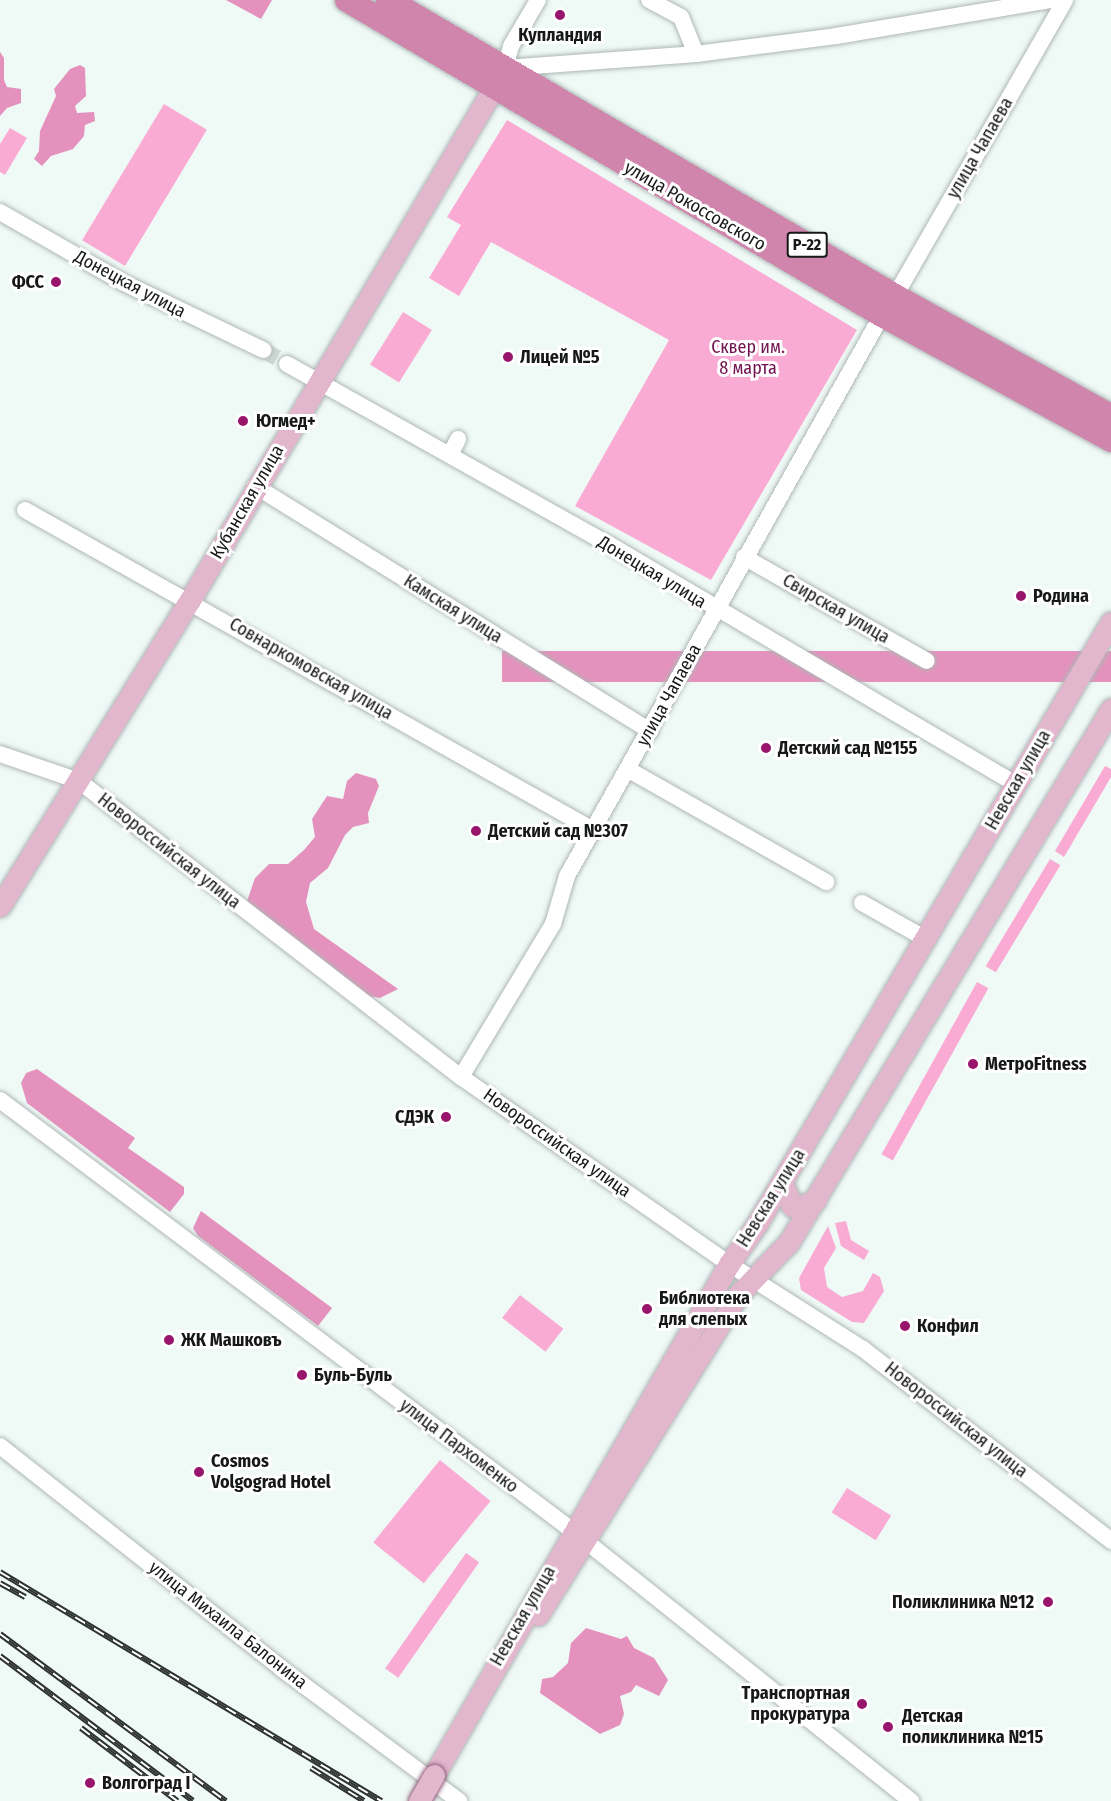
<!DOCTYPE html>
<meta charset="utf-8">
<style>
body{margin:0}
#map{position:relative;width:1111px;height:1801px;overflow:hidden;background:#eff9f6;font-family:"Fira Sans Condensed",sans-serif}
div>[style]{position:absolute}
.green>*{inset:0;background:#faabd4;transform-origin:0 0}
.forest>*{inset:0;background:#e492bd;transform-origin:0 0}
.minor-tunnel>*{height:16px;margin-top:-8px;transform-origin:0;background:repeating-linear-gradient(90deg,#ced7d5 0 16px,transparent 0 24px)}
.roads{filter:drop-shadow(0 0 2px #aeb7b5) drop-shadow(0 0 2px #aeb7b5)}
.minor>*{height:16px;margin:-8px;padding:0 8px;transform-origin:8px;border-radius:8px;background:#fff}
.major>*{height:21px;margin:-10.5px;padding:0 10.5px;transform-origin:10.5px;border-radius:10.5px;background:#e2b6cd}
.highway>*{height:24px;margin:-12px;padding:0 12px;transform-origin:12px;border-radius:12px;background:#cf85ac}
.rail>*{height:6px;margin-top:-3px;transform-origin:0;background:repeating-linear-gradient(90deg,#fff 0 11px,#2d3130 0 22px);box-sizing:border-box;border-block:2px solid #2d3130}
.bridges{filter:drop-shadow(0 0 2px #8e5f78) drop-shadow(0 0 2px #8e5f78)}
.major-bridge>*{height:21px;margin:-10.5px;padding:0 10.5px;transform-origin:10.5px;border-radius:10.5px;background:#e2b6cd}
.dots>*{width:16px;height:16px;translate:-50% -50%;box-sizing:border-box;border:3px solid #fff;border-radius:50%}
span{translate:-50% -50%;white-space:nowrap;text-align:center;line-height:1.15;-webkit-text-stroke:6px #fff;paint-order:stroke}
.shield-label span{padding:2px 4px;background:#fff;border:2px solid;border-radius:4px;-webkit-text-stroke-width:0}
.shield-label{font-size:16px;color:#161918;font-weight:700}
.poi-label{font-size:18px;color:#161918;font-weight:700}
.right{translate:-100% -50%;text-align:right}
.left{translate:0 -50%;text-align:left}
.street-label{font-size:18px;color:#161918}
.park-label{font-size:18px;color:#71114f}
</style>
<div id="map">
<div class="green">
<div style="left:164px;top:104px;width:50px;height:159px;rotate:31deg"></div>
<div style="clip-path:polygon(507px 120px,857px 330px,711px 580px,575px 506px,669px 340px,491px 242px,459px 296px,429px 278px,461px 225px,447px 217px)"></div>
<div style="clip-path:polygon(10px 128px,27px 138px,5px 175px,0 172px,0 144px)"></div>
<div style="left:403px;top:312px;width:34px;height:62px;rotate:32deg"></div>
<div style="clip-path:polygon(1105px 766px,1111px 769px,1111px 777px,1064px 857px,1055px 851px)"></div>
<div style="left:1050px;top:859px;width:12px;height:125px;rotate:31deg"></div>
<div style="left:977px;top:982px;width:13px;height:197px;rotate:29deg"></div>
<div style="clip-path:polygon(846px 1221px,851px 1240px,869px 1251px,864px 1260px,841px 1246px,835px 1223px)"></div>
<div style="clip-path:polygon(828px 1226px,836px 1248px,824px 1268px,827px 1287px,842px 1297px,863px 1291px,873px 1273px,880px 1277px,884px 1291px,864px 1323px,852px 1322px,801px 1290px,799px 1278px)"></div>
<div style="left:520px;top:1295px;width:55px;height:29px;rotate:38deg"></div>
<div style="left:440px;top:1460px;width:65px;height:106px;rotate:39deg"></div>
<div style="left:847px;top:1488px;width:52px;height:29px;rotate:32deg"></div>
<div style="left:466px;top:1553px;width:16px;height:141px;rotate:35deg"></div>
</div>
<div class="forest">
<div style="clip-path:polygon(226px 0,272px 0,261px 19px)"></div>
<div style="clip-path:polygon(0 52px,4px 58px,4px 80px,7px 87px,21px 89px,21px 103px,7px 108px,0 116px)"></div>
<div style="clip-path:polygon(80px 65px,85px 68px,86px 96px,75px 106px,77px 113px,94px 112px,95px 121px,85px 125px,84px 136px,73px 149px,51px 156px,42px 166px,34px 159px,39px 151px,40px 131px,56px 96px,54px 89px,70px 69px)"></div>
<div style="left:1111px;top:651px;width:31px;height:609px;rotate:90deg"></div>
<div style="clip-path:polygon(356px 773px,376px 779px,379px 786px,368px 813px,369px 823px,353px 827px,345px 835px,328px 868px,310px 883px,306px 902px,314px 929px,398px 989px,380px 998px,364px 995px,246px 904px,255px 878px,269px 864px,288px 864px,304px 850px,315px 837px,312px 819px,327px 796px,343px 799px,347px 781px)"></div>
<div style="clip-path:polygon(37px 1069px,135px 1138px,128px 1148px,184px 1187px,184px 1194px,170px 1212px,27px 1103px,21px 1083px,26px 1073px)"></div>
<div style="clip-path:polygon(201px 1211px,332px 1308px,318px 1326px,198px 1236px,193px 1228px)"></div>
<div style="clip-path:polygon(586px 1628px,621px 1639px,627px 1636px,634px 1648px,654px 1658px,668px 1680px,659px 1696px,636px 1685px,631px 1692px,620px 1696px,624px 1714px,620px 1725px,600px 1734px,540px 1693px,542px 1679px,553px 1677px,568px 1663px,571px 1643px)"></div>
</div>
<div class="minor-tunnel">
<div style="left:263px;top:350px;width:28px;rotate:30deg"></div>
</div>
<div class="roads">
<div class="minor">
<div style="left:538px;top:0;width:53px;rotate:120.4deg"></div>
<div style="left:511px;top:46px;width:23px;rotate:105deg"></div>
<div style="left:505px;top:68px;width:192px;rotate:-4.2deg"></div>
<div style="left:696px;top:54px;width:141px;rotate:-7.3deg"></div>
<div style="left:836px;top:36px;width:217px;rotate:-9.5deg"></div>
<div style="left:649px;top:0;width:36px;rotate:28deg"></div>
<div style="left:681px;top:17px;width:40px;rotate:68deg"></div>
<div style="left:0;top:212px;width:141px;rotate:29.8deg"></div>
<div style="left:122px;top:282px;width:157px;rotate:25.7deg"></div>
<div style="left:895px;top:296px;width:341px;rotate:-60.1deg"></div>
<div style="left:287px;top:364px;width:370px;rotate:29.3deg"></div>
<div style="left:610px;top:545px;width:471px;rotate:30.5deg"></div>
<div style="left:450px;top:455px;width:18px;rotate:-63deg"></div>
<div style="left:255px;top:486px;width:465px;rotate:31.8deg"></div>
<div style="left:25px;top:510px;width:654px;rotate:29.39deg"></div>
<div style="left:744px;top:557px;width:210px;rotate:29.6deg"></div>
<div style="left:0;top:754px;width:83px;rotate:18.9deg"></div>
<div style="left:79px;top:781px;width:483px;rotate:37.8deg"></div>
<div style="left:461px;top:1077px;width:327px;rotate:34.9deg"></div>
<div style="left:729px;top:1264px;width:159px;rotate:32.4deg"></div>
<div style="left:863px;top:1349px;width:314px;rotate:37.7deg"></div>
<div style="left:629px;top:770px;width:227px;rotate:29.6deg"></div>
<div style="left:862px;top:903px;width:71px;rotate:29.4deg"></div>
<div style="left:461px;top:1077px;width:179px;rotate:-59deg"></div>
<div style="left:553px;top:924px;width:50px;rotate:-73.7deg"></div>
<div style="left:567px;top:876px;width:643px;rotate:-60.69deg"></div>
<div style="left:0;top:1100px;width:717px;rotate:36.95deg"></div>
<div style="left:573px;top:1531px;width:433px;rotate:38.6deg"></div>
<div style="left:0;top:1446px;width:360px;rotate:38.3deg"></div>
<div style="left:282px;top:1669px;width:221px;rotate:36.7deg"></div>
</div>
<div class="major">
<div style="left:0;top:906px;width:360px;rotate:-58.2deg"></div>
<div style="left:190px;top:600px;width:612px;rotate:-59.33deg"></div>
<div style="left:782px;top:1182px;width:26px;rotate:67deg"></div>
<div style="left:792px;top:1206px;width:7px;rotate:8deg"></div>
<div style="left:799px;top:1207px;width:18px;rotate:-22deg"></div>
<div style="left:538px;top:1615px;width:376px;rotate:-58deg"></div>
<div style="left:737px;top:1296px;width:75px;rotate:-46.1deg"></div>
<div style="left:789px;top:1242px;width:623px;rotate:-58.86deg"></div>
<div style="left:434px;top:1775px;width:590px;rotate:-60deg"></div>
<div style="left:729px;top:1264px;width:49px;rotate:-55deg"></div>
<div style="left:757px;top:1224px;width:698px;rotate:-59.54deg"></div>
</div>
<div class="highway">
<div style="left:347px;top:0;width:621px;rotate:30.49deg"></div>
<div style="left:882px;top:315px;width:261px;rotate:28.6deg"></div>
<div style="left:388px;top:0;width:587px;rotate:30.28deg"></div>
<div style="left:895px;top:296px;width:247px;rotate:29.1deg"></div>
</div>
</div>
<div class="rail">
<div style="left:0;top:1572px;width:445px;rotate:31deg"></div>
<div style="left:0;top:1583px;width:29px;rotate:29deg"></div>
<div style="left:0;top:1634px;width:281px;rotate:36.5deg"></div>
<div style="left:0;top:1656px;width:241px;rotate:36.9deg"></div>
<div style="left:81px;top:1728px;width:121px;rotate:37.2deg"></div>
<div style="left:311px;top:1768px;width:62px;rotate:31.9deg"></div>
</div>
<div class="bridges">
<div class="major-bridge">
<div style="left:419px;top:1801px;width:30px;rotate:-60deg"></div>
</div>
</div>
<div class="dots">
<div style="left:560px;top:15px;background:#98156b"></div>
<div style="left:56px;top:282px;background:#98156b"></div>
<div style="left:508px;top:357px;background:#98156b"></div>
<div style="left:243px;top:421px;background:#98156b"></div>
<div style="left:1021px;top:596px;background:#98156b"></div>
<div style="left:766px;top:748px;background:#98156b"></div>
<div style="left:476px;top:831px;background:#98156b"></div>
<div style="left:973px;top:1064px;background:#98156b"></div>
<div style="left:446px;top:1117px;background:#98156b"></div>
<div style="left:647px;top:1309px;background:#98156b"></div>
<div style="left:905px;top:1326px;background:#98156b"></div>
<div style="left:169px;top:1340px;background:#98156b"></div>
<div style="left:302px;top:1375px;background:#98156b"></div>
<div style="left:199px;top:1472px;background:#98156b"></div>
<div style="left:1048px;top:1602px;background:#98156b"></div>
<div style="left:862px;top:1704px;background:#98156b"></div>
<div style="left:888px;top:1727px;background:#98156b"></div>
<div style="left:90px;top:1783px;background:#98156b"></div>
</div>
<div class="shield-label">
<span style="left:807px;top:245px">Р-22</span>
</div>
<div class="poi-label">
<span style="left:560px;top:35px">Купландия</span>
<span class="right" style="left:44px;top:282px">ФСС</span>
<span class="left" style="left:520px;top:357px">Лицей №5</span>
<span class="left" style="left:256px;top:421px">Югмед+</span>
<span class="left" style="left:1033px;top:596px">Родина</span>
<span class="left" style="left:778px;top:748px">Детский сад №155</span>
<span class="left" style="left:488px;top:831px">Детский сад №307</span>
<span class="left" style="left:985px;top:1064px">МетроFitness</span>
<span class="right" style="left:434px;top:1117px">СДЭК</span>
<span class="left" style="left:659px;top:1309px">Библиотека<br>для слепых</span>
<span class="left" style="left:917px;top:1326px">Конфил</span>
<span class="left" style="left:181px;top:1340px">ЖК Машковъ</span>
<span class="left" style="left:314px;top:1375px">Буль-Буль</span>
<span class="left" style="left:211px;top:1472px">Cosmos<br>Volgograd Hotel</span>
<span class="right" style="left:1034px;top:1602px">Поликлиника №12</span>
<span class="right" style="left:850px;top:1704px">Транспортная<br>прокуратура</span>
<span class="left" style="left:902px;top:1727px">Детская<br>поликлиника №15</span>
<span class="left" style="left:102px;top:1783px">Волгоград I</span>
</div>
<div class="street-label">
<span style="left:980px;top:148px;rotate:-60deg">улица Чапаева</span>
<span style="left:695px;top:206px;rotate:30deg">улица Рокоссовского</span>
<span style="left:130px;top:284px;rotate:28deg">Донецкая улица</span>
<span style="left:247px;top:502px;rotate:-60deg">Кубанская улица</span>
<span style="left:652px;top:572px;rotate:31deg">Донецкая улица</span>
<span style="left:453px;top:609px;rotate:32deg">Камская улица</span>
<span style="left:836px;top:609px;rotate:30deg">Свирская улица</span>
<span style="left:311px;top:669px;rotate:30deg">Совнаркомовская улица</span>
<span style="left:669px;top:695px;rotate:-61deg">улица Чапаева</span>
<span style="left:1018px;top:780px;rotate:-60deg">Невская улица</span>
<span style="left:169px;top:851px;rotate:38deg">Новороссийская улица</span>
<span style="left:557px;top:1143px;rotate:35deg">Новороссийская улица</span>
<span style="left:771px;top:1198px;rotate:-58deg">Невская улица</span>
<span style="left:956px;top:1420px;rotate:38deg">Новороссийская улица</span>
<span style="left:459px;top:1446px;rotate:37deg">улица Пархоменко</span>
<span style="left:523px;top:1616px;rotate:-60deg">Невская улица</span>
<span style="left:228px;top:1625px;rotate:38deg">улица Михаила Балонина</span>
</div>
<div class="park-label">
<span style="left:748px;top:358px">Сквер им.<br>8 марта</span>
</div>
</div>
